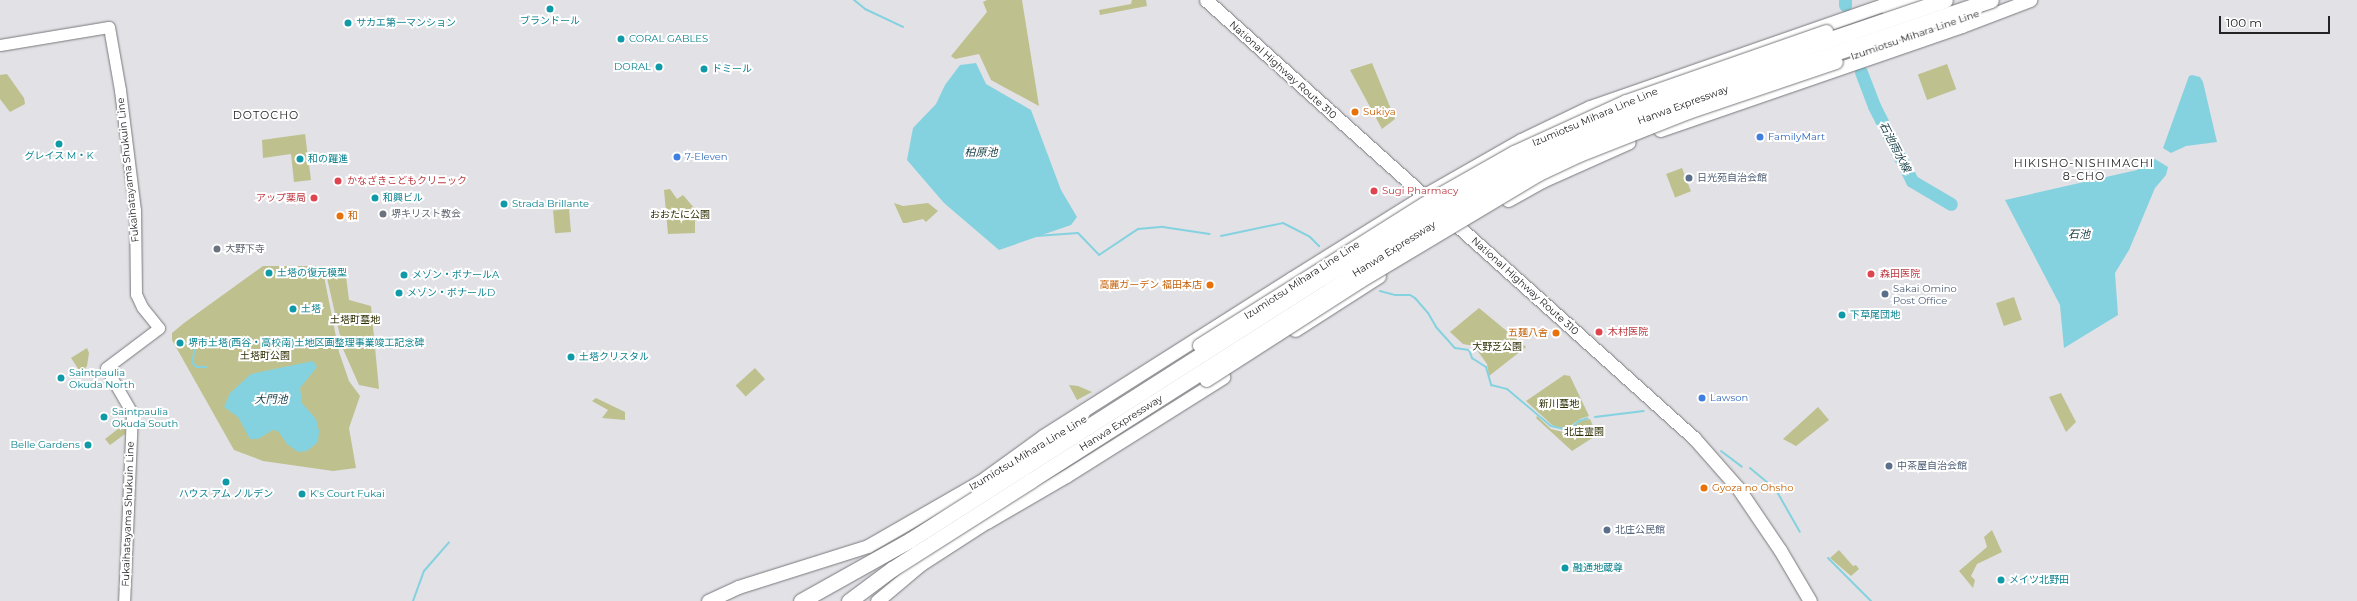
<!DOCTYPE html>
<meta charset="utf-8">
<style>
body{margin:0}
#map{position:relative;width:2357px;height:601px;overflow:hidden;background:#e1e1e6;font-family:Montserrat,"Noto Sans JP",sans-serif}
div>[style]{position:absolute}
.green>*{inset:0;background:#bec18e;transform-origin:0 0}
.water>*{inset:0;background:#84d2df}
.stream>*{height:2px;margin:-1px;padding:0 1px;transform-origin:1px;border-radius:1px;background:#84d2df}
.river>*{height:13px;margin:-6.5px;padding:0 6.5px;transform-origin:6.5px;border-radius:6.5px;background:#84d2df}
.roads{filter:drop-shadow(0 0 1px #78787c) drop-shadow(0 0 1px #78787c)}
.secondary>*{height:11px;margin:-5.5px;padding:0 5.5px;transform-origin:5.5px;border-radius:5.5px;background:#fff}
.primary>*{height:13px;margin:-6.5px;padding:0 6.5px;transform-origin:6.5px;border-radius:6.5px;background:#fff}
.trunk>*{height:13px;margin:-6.5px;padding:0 6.5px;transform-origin:6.5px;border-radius:6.5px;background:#fff}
.bridges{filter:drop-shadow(0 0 1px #78787c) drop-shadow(0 0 1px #78787c)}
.primary-bridge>*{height:13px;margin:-6.5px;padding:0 6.5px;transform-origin:6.5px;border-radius:6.5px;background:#fff}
.motorway-bridge>*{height:15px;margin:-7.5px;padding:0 7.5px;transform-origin:7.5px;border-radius:7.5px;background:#fff}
.dots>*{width:11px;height:11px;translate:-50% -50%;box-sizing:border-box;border:2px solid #fff;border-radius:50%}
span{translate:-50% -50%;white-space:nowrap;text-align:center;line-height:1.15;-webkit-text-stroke:4px #fff;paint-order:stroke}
.culture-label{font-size:10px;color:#0d838f}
.left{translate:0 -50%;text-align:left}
.right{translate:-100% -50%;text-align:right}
.street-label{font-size:10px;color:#242426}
.food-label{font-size:10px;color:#c56008}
.shop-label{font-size:10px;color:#366cbe}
.service-label{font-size:10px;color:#4e5e75}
.health-label{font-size:10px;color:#be3a42}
.worship-label{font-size:10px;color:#5b616d}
.park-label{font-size:10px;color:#2d2d00}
.neighbourhood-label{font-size:11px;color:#242426;letter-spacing:1px}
.water-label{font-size:11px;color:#1e434a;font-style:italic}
.scale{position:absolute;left:2219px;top:16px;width:111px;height:18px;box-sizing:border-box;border:2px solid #242426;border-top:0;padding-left:5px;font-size:12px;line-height:14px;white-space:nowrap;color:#242426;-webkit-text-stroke:3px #fff;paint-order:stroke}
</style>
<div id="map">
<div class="green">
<div style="clip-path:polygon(987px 0,1022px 0,1039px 106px,991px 80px,979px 54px,955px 59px,951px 56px,987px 12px,983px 2px)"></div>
<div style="clip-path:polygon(1132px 0,1146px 0,1147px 6px,1100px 15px,1099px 10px,1131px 4px)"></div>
<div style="clip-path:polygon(1372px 63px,1395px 119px,1382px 129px,1350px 70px)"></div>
<div style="left:1947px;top:64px;width:27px;height:31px;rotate:70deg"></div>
<div style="clip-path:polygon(7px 74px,24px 98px,25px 104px,10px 112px,0 99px,0 75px)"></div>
<div style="clip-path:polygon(305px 134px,311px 180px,294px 182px,291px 154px,263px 158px,262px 140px)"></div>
<div style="left:1682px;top:168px;width:25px;height:17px;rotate:69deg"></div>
<div style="clip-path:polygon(670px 189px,677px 199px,683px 195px,695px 209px,695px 233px,668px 234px,664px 190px)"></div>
<div style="clip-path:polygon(894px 203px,903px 206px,928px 203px,938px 211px,926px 222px,923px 219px,906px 223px,903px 223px)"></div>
<div style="left:569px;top:209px;width:23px;height:16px;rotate:85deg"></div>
<div style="clip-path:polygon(263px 266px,322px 266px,339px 352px,349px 381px,360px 396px,349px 428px,356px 468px,333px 471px,263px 461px,234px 450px,172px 340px,172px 333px,184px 323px)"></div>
<div style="clip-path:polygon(346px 276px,349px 300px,371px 306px,379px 389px,359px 385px,343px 349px,327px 278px)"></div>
<div style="left:2014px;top:297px;width:24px;height:19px;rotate:71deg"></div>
<div style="clip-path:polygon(1479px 308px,1526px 347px,1489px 376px,1487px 364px,1474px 346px,1463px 344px,1450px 332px)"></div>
<div style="clip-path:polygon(87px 348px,89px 353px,87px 366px,81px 373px,71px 358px)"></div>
<div style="left:755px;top:368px;width:15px;height:26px;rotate:48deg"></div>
<div style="clip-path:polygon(1564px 375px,1570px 376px,1589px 416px,1580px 419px,1565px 430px,1552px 425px,1526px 401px)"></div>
<div style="clip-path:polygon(1069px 385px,1078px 386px,1092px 392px,1077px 400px)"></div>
<div style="clip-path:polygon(2061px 393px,2076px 422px,2066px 432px,2049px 397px)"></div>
<div style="clip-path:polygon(596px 398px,625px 412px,625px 420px,602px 418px,608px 410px,592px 401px)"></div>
<div style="clip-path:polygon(1818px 407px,1829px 420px,1796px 446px,1783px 439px)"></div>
<div style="clip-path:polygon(1537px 416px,1551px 429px,1563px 432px,1568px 432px,1580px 421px,1590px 419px,1597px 435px,1572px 451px,1536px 418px)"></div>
<div style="clip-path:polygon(126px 420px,125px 434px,110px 445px,105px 439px,123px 425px)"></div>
<div style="clip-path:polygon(1992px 530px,2002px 552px,1977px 564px,1971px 576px,1975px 580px,1973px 588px,1959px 571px,1987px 547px,1984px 537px)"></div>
<div style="clip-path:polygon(1839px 550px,1853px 566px,1856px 565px,1859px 569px,1851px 576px,1830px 558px)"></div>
</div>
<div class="water">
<div style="clip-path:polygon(976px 63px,986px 84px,1031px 110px,1061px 190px,1077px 217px,1071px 225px,999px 250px,944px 203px,907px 160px,913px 128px,936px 104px,945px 85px,960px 65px)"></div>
<div style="clip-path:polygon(2192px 75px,2200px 77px,2203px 82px,2217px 142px,2186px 146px,2171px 153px,2163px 148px,2189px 76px)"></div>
<div style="clip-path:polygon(2155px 159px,2168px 167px,2166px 175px,2155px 188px,2129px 250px,2115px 273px,2118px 315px,2064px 348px,2060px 305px,2005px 200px,2137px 170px)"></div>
<div style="clip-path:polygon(313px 361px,317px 367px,300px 388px,302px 403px,316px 419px,319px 431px,318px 442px,307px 451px,298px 452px,287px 444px,278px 431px,273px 430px,258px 439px,250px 439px,238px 417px,224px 407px,230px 393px,251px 374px)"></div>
</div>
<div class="stream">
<div style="left:854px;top:0;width:14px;rotate:39deg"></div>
<div style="left:865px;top:9px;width:42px;rotate:25.3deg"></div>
<div style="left:1036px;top:236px;width:42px;rotate:-4.1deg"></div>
<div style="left:1078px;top:233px;width:30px;rotate:46deg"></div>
<div style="left:1099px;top:255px;width:47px;rotate:-33.7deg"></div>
<div style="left:1138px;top:229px;width:25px;rotate:-5deg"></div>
<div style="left:1163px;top:227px;width:47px;rotate:8.7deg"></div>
<div style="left:1221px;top:236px;width:63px;rotate:-11.8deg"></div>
<div style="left:1283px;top:223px;width:30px;rotate:27deg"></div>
<div style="left:1310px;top:237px;width:13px;rotate:45deg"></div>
<div style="left:1380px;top:291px;width:16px;rotate:15deg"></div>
<div style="left:1395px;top:295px;width:15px"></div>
<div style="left:1410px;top:295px;width:6px;rotate:31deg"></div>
<div style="left:1415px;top:298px;width:20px;rotate:49deg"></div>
<div style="left:1428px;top:313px;width:16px;rotate:60deg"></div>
<div style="left:1436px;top:327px;width:28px;rotate:48deg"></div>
<div style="left:1455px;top:348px;width:14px;rotate:8deg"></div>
<div style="left:1469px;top:350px;width:9px;rotate:69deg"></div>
<div style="left:1472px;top:358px;width:17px;rotate:33deg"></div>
<div style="left:1486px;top:367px;width:19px;rotate:74deg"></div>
<div style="left:1491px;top:385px;width:16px;rotate:14deg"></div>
<div style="left:1507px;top:389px;width:57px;rotate:40.1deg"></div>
<div style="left:1551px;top:426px;width:18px;rotate:13deg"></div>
<div style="left:1569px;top:430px;width:13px;rotate:-42deg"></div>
<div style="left:1579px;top:421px;width:9px;rotate:-18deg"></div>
<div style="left:196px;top:344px;width:19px;rotate:102deg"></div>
<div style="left:192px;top:363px;width:6px;rotate:39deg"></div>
<div style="left:197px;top:367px;width:9px"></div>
<div style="left:1595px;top:417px;width:49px;rotate:-7deg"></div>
<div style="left:1721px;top:451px;width:26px;rotate:37deg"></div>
<div style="left:1750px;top:468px;width:34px;rotate:40deg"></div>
<div style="left:1776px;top:490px;width:48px;rotate:60.3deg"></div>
<div style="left:1828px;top:558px;width:61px;rotate:45deg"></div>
<div style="left:413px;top:601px;width:32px;rotate:-70deg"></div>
<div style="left:424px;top:571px;width:38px;rotate:-49deg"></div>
</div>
<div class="river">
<div style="left:1845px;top:0;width:5px;rotate:90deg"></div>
<div style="left:1861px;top:72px;width:36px;rotate:69deg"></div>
<div style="left:1874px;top:106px;width:84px;rotate:63.1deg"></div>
<div style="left:1912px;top:181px;width:45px;rotate:30.5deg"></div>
</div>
<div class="roads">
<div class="secondary">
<div style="left:0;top:45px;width:110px;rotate:-9.4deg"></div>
<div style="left:109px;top:27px;width:64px;rotate:80.1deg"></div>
<div style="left:120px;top:90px;width:121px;rotate:82.9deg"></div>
<div style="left:135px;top:210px;width:84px;rotate:89.3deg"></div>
<div style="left:136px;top:294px;width:14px;rotate:65deg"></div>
<div style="left:142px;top:307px;width:27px;rotate:51deg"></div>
<div style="left:159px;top:328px;width:66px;rotate:143deg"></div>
<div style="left:106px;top:368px;width:52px;rotate:60deg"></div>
<div style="left:132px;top:413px;width:188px;rotate:92.4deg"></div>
</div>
<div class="primary">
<div style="left:1888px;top:10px;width:31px;rotate:-19deg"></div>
<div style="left:1660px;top:130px;width:319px;rotate:-19deg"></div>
<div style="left:1962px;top:26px;width:73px;rotate:-20.9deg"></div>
<div style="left:1508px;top:200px;width:39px;rotate:-29deg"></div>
<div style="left:1542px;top:181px;width:95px;rotate:-24.1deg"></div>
<div style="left:1295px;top:330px;width:100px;rotate:-32.7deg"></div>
<div style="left:974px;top:486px;width:85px;rotate:-35.9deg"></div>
<div style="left:1043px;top:436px;width:295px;rotate:-32.4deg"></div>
<div style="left:1292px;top:278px;width:155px;rotate:-32deg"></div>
<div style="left:1423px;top:196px;width:113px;rotate:-29.7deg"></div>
<div style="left:1521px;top:140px;width:76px;rotate:-25.6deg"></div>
<div style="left:1590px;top:107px;width:325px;rotate:-19.2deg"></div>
<div style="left:987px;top:522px;width:91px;rotate:-30.2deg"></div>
<div style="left:1066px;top:476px;width:186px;rotate:-32.2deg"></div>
<div style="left:708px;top:601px;width:33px;rotate:-25deg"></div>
<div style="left:738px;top:587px;width:136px;rotate:-17.5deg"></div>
<div style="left:868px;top:546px;width:130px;rotate:-29.9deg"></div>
<div style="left:877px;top:601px;width:57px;rotate:-40.1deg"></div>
<div style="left:921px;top:564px;width:87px;rotate:-32.8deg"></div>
</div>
<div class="trunk">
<div style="left:1206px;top:0;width:656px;rotate:41.91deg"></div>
<div style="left:1694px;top:438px;width:67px;rotate:48.7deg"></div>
<div style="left:1738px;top:488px;width:75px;rotate:55.9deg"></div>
<div style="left:1780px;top:550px;width:59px;rotate:59.5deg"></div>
</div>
</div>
<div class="bridges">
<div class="primary-bridge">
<div style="left:1199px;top:345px;width:272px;rotate:-32.2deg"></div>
<div style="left:1429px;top:200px;width:98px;rotate:-29.5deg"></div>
<div style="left:1514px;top:152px;width:123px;rotate:-24.5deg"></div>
<div style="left:1626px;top:101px;width:212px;rotate:-19.3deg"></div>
<div style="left:1206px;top:380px;width:183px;rotate:-32.7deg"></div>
<div style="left:1360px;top:281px;width:209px;rotate:-30.9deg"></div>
<div style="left:1539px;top:174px;width:44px;rotate:-25.4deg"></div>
<div style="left:1579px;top:155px;width:117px;rotate:-21.5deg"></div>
<div style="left:1688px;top:112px;width:156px;rotate:-18.7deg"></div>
</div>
<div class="motorway-bridge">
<div style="left:801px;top:601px;width:125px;rotate:-29.2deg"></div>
<div style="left:910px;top:540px;width:490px;rotate:-32.5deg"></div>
<div style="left:1323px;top:277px;width:207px;rotate:-31.4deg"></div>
<div style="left:1500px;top:169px;width:90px;rotate:-26.3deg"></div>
<div style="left:1581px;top:129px;width:85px;rotate:-22.1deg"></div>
<div style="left:1660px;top:97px;width:301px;rotate:-18.8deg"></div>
<div style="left:849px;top:601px;width:54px;rotate:-36.7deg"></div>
<div style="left:892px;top:569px;width:164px;rotate:-32.5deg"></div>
<div style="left:1030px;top:481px;width:469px;rotate:-32.5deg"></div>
<div style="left:1425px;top:229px;width:96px;rotate:-30.6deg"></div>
<div style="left:1508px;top:180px;width:87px;rotate:-26deg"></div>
<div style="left:1586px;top:142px;width:86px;rotate:-21.8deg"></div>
<div style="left:1666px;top:110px;width:343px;rotate:-18.7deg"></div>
</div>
</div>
<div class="dots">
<div style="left:550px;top:9px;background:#0f9aa8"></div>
<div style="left:348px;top:23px;background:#0f9aa8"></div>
<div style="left:621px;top:39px;background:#0f9aa8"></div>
<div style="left:659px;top:67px;background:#0f9aa8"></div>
<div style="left:704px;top:69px;background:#0f9aa8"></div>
<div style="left:1355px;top:112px;background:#e8710a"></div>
<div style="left:1760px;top:137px;background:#3f7fe0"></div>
<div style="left:59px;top:144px;background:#0f9aa8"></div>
<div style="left:677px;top:157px;background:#3f7fe0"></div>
<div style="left:300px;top:159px;background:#0f9aa8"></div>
<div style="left:1689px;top:178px;background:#5c6f8a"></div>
<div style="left:338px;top:181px;background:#e0444e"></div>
<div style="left:1374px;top:191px;background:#e0444e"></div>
<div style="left:314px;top:198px;background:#e0444e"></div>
<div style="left:375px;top:198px;background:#0f9aa8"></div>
<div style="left:504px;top:204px;background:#0f9aa8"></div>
<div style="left:383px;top:214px;background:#6b7280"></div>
<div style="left:340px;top:216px;background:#e8710a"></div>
<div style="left:217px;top:249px;background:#6b7280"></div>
<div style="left:269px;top:273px;background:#0f9aa8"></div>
<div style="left:1871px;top:274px;background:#e0444e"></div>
<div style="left:404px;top:275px;background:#0f9aa8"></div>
<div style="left:1210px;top:285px;background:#e8710a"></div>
<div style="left:399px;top:293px;background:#0f9aa8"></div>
<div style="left:1885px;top:294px;background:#5c6f8a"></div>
<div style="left:293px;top:309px;background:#0f9aa8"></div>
<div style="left:1842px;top:315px;background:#0f9aa8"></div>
<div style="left:1599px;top:332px;background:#e0444e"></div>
<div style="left:1556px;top:333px;background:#e8710a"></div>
<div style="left:180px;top:343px;background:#0f9aa8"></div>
<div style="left:571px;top:357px;background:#0f9aa8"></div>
<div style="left:61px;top:378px;background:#0f9aa8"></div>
<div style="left:1702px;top:398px;background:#3f7fe0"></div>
<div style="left:104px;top:417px;background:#0f9aa8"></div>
<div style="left:88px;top:445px;background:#0f9aa8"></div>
<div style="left:1889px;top:466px;background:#5c6f8a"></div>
<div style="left:226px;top:482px;background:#0f9aa8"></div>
<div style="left:1704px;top:488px;background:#e8710a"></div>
<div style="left:302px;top:494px;background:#0f9aa8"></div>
<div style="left:1607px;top:530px;background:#5c6f8a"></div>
<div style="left:1565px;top:568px;background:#0f9aa8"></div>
<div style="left:2001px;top:580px;background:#0f9aa8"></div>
</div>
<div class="culture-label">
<span style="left:550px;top:21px">ブランドール</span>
<span class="left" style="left:356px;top:23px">サカエ第一マンション</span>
<span class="left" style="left:629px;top:39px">CORAL GABLES</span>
<span class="right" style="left:651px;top:67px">DORAL</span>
<span class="left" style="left:712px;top:69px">ドミール</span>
<span style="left:59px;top:156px">グレイス M・K</span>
<span class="left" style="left:308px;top:159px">和の躍進</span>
<span class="left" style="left:383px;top:198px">和興ビル</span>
<span class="left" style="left:512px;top:204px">Strada Brillante</span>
<span class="left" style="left:277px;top:273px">土塔の復元模型</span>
<span class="left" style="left:412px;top:275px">メゾン・ボナールA</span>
<span class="left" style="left:407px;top:293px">メゾン・ボナールD</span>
<span class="left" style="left:301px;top:309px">土塔</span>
<span class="left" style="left:1850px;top:315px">下草尾団地</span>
<span class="left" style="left:188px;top:343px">堺市土塔(西谷・高校南)土地区画整理事業竣工記念碑</span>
<span class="left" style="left:579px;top:357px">土塔クリスタル</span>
<span class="left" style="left:69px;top:378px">Saintpaulia<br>Okuda North</span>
<span class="left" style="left:112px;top:417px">Saintpaulia<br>Okuda South</span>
<span class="right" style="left:80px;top:445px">Belle Gardens</span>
<span style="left:226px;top:494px">ハウス アム ノルデン</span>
<span class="left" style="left:310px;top:494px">K's Court Fukai</span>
<span class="left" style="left:1573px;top:568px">融通地蔵尊</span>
<span class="left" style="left:2009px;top:580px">メイツ北野田</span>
</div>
<div class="street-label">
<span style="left:1915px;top:35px;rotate:-19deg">Izumiotsu Mihara Line Line</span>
<span style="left:1283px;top:70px;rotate:42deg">National Highway Route 310</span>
<span style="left:1683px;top:105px;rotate:-20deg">Hanwa Expressway</span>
<span style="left:1595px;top:117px;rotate:-23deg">Izumiotsu Mihara Line Line</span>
<span style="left:128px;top:170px;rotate:-96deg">Fukaihatayama Shukuin Line</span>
<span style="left:1394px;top:249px;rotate:-32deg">Hanwa Expressway</span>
<span style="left:1302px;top:280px;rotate:-33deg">Izumiotsu Mihara Line Line</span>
<span style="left:1525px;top:286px;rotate:42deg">National Highway Route 310</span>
<span style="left:1121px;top:423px;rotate:-32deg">Hanwa Expressway</span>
<span style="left:1028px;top:453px;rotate:-31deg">Izumiotsu Mihara Line Line</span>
<span style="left:128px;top:514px;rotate:-88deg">Fukaihatayama Shukuin Line</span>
</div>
<div class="food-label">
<span class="left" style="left:1363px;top:112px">Sukiya</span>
<span class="left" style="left:348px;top:216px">和</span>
<span class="right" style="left:1202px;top:285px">高麗ガーデン 福田本店</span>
<span class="right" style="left:1548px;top:333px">五麺八舎</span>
<span class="left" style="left:1712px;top:488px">Gyoza no Ohsho</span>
</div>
<div class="shop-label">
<span class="left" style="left:1768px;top:137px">FamilyMart</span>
<span class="left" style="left:685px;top:157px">7-Eleven</span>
<span class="left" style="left:1710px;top:398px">Lawson</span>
</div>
<div class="service-label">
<span class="left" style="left:1697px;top:178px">日光苑自治会館</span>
<span class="left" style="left:1893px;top:294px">Sakai Omino<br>Post Office</span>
<span class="left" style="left:1897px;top:466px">中茶屋自治会館</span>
<span class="left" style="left:1615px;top:530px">北庄公民館</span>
</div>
<div class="health-label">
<span class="left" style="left:347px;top:181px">かなざきこどもクリニック</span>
<span class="left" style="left:1382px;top:191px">Sugi Pharmacy</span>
<span class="right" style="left:306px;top:198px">アップ薬局</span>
<span class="left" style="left:1880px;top:274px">森田医院</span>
<span class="left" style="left:1608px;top:332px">木村医院</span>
</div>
<div class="worship-label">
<span class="left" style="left:391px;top:214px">堺キリスト教会</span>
<span class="left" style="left:225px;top:249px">大野下寺</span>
</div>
<div class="park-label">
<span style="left:680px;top:215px">おおたに公園</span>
<span style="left:355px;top:320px">土塔町墓地</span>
<span style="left:1497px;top:347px">大野芝公園</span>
<span style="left:265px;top:356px">土塔町公園</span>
<span style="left:1559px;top:404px">新川墓地</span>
<span style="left:1584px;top:432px">北庄霊園</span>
</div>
<div class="neighbourhood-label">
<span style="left:266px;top:115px">DOTOCHO</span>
<span style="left:2084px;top:170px">HIKISHO-NISHIMACHI<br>8-CHO</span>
</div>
<div class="water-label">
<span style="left:1895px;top:147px;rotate:63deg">石池雨水線</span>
<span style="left:981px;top:152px">柏原池</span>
<span style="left:2079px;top:234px">石池</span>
<span style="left:271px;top:399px">大門池</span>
</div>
<div class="scale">100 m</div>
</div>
